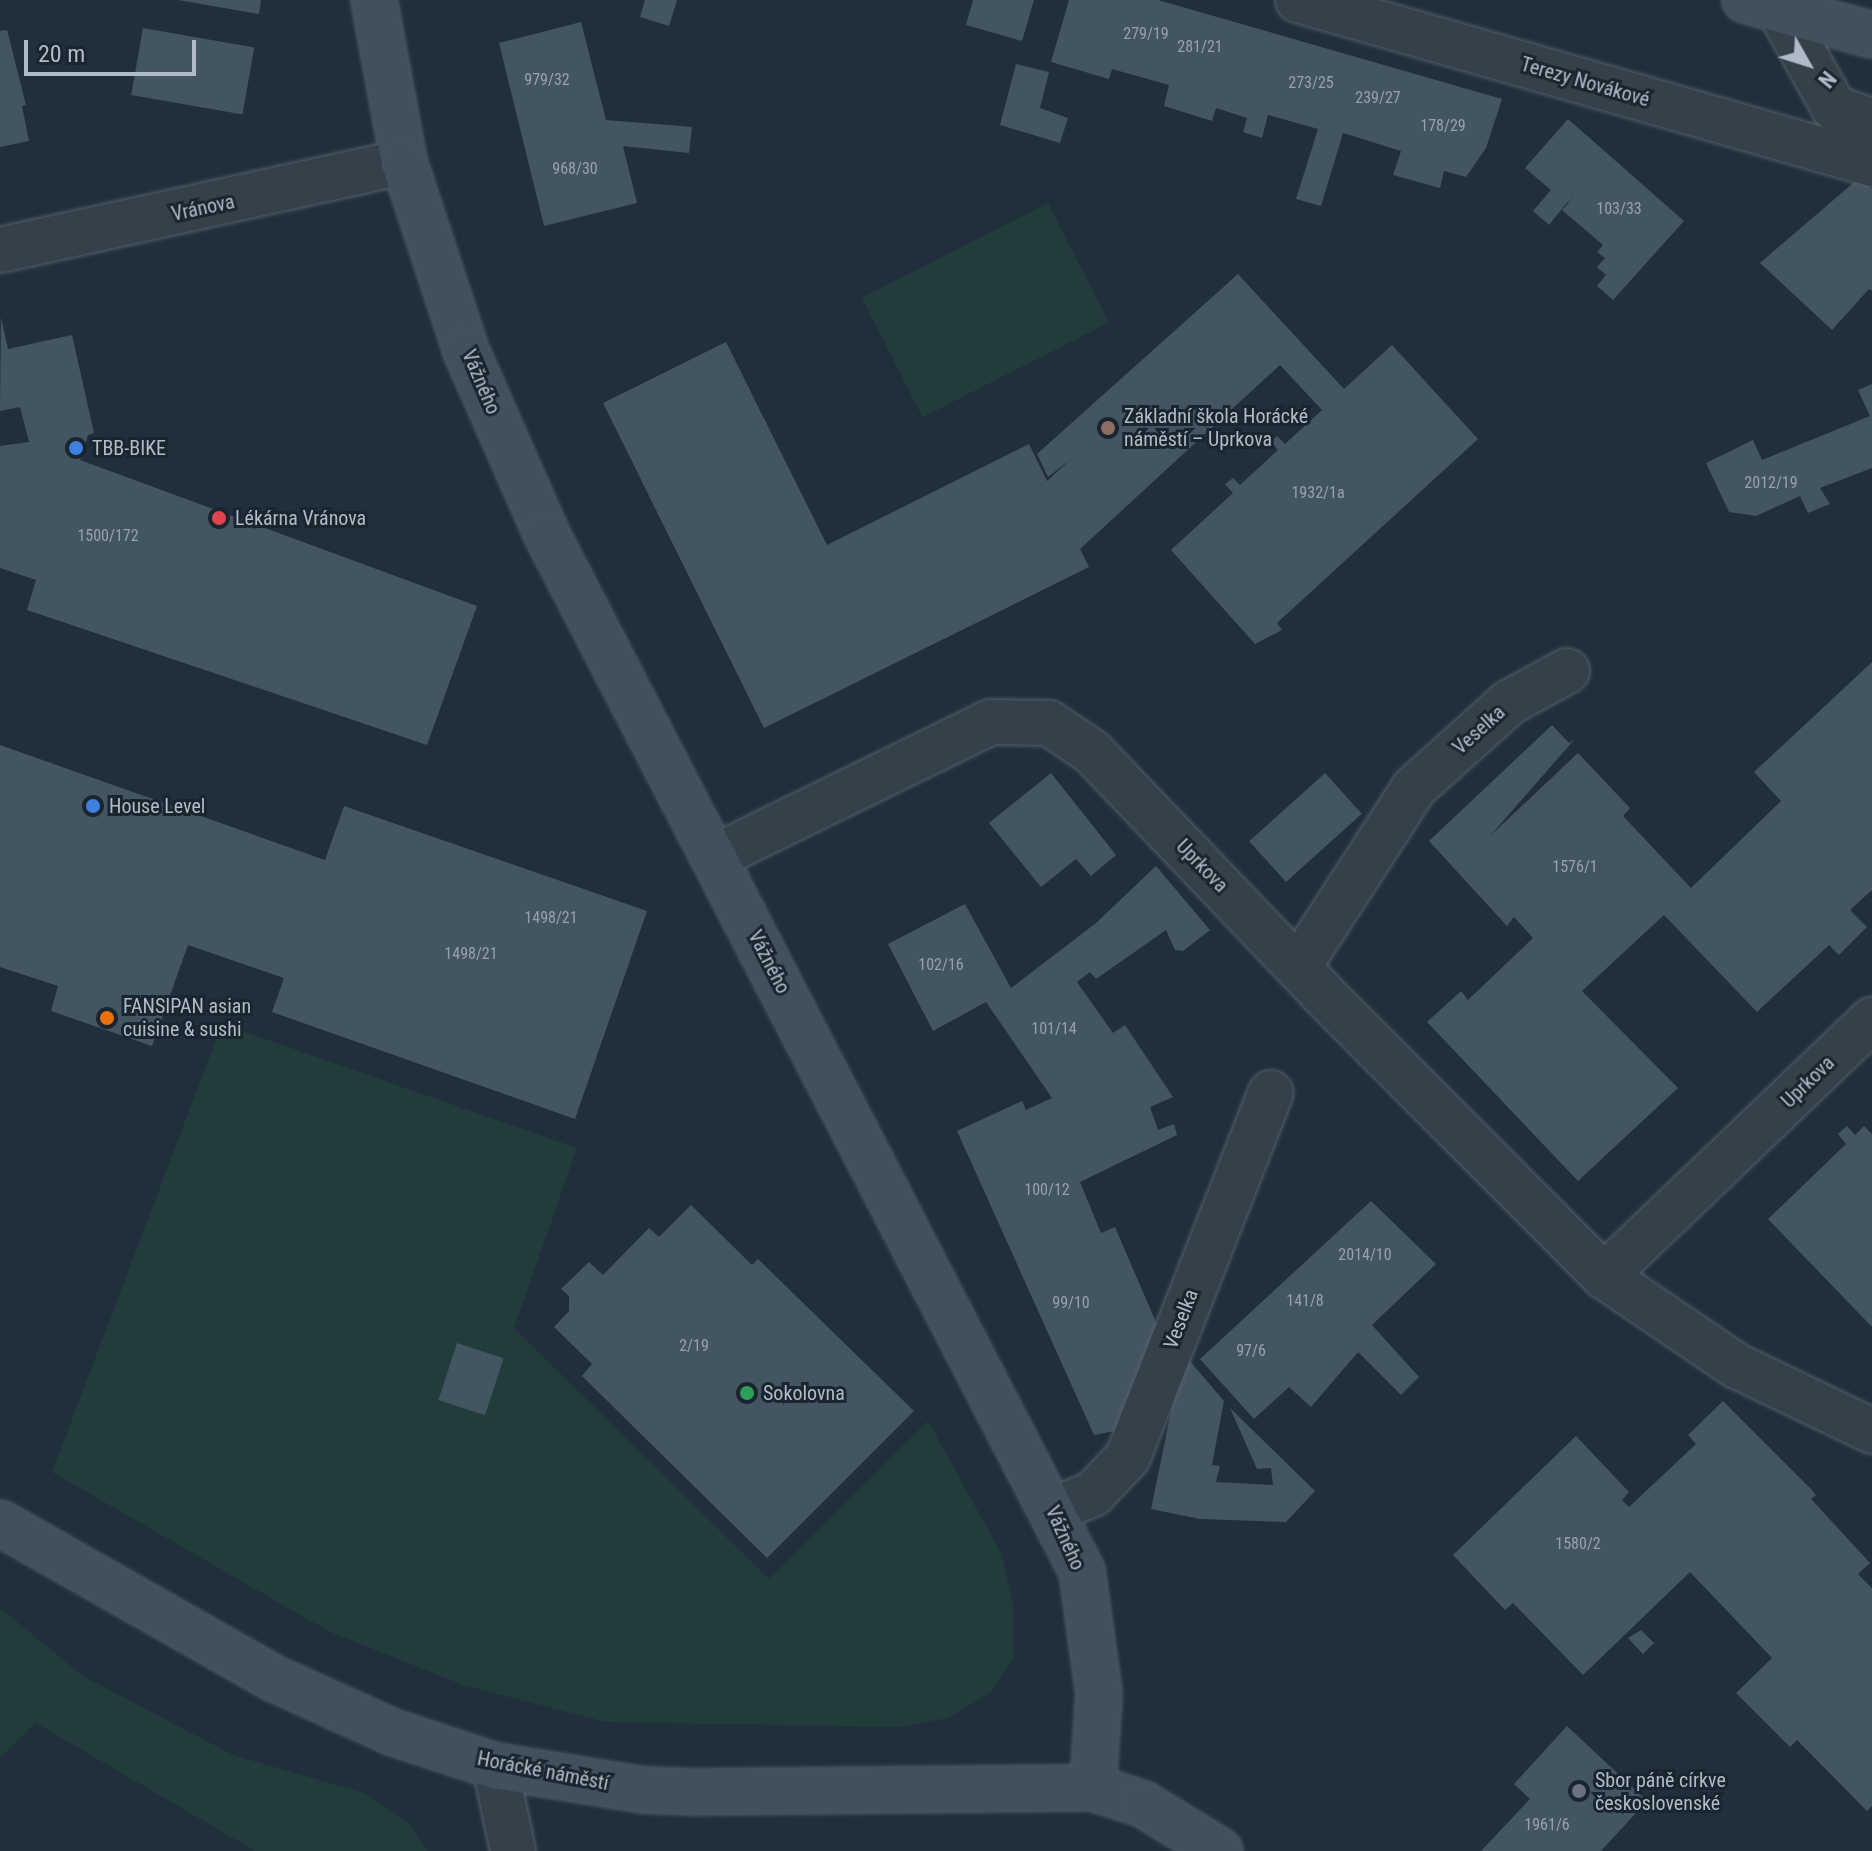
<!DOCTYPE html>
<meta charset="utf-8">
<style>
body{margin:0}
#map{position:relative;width:1872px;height:1851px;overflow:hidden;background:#202f3b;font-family:"Roboto Condensed",sans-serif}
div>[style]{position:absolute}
.green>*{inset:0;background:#223c3b;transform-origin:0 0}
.building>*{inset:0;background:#445562;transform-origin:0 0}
.roads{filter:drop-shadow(0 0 2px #525f69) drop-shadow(0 0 2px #525f69)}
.street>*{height:44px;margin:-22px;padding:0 22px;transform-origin:22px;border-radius:22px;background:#34414b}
.secondary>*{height:44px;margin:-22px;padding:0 22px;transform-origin:22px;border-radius:22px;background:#42505e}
.dots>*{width:22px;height:22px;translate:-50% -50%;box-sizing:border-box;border:4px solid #192630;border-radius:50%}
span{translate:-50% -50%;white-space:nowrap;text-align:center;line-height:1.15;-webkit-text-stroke:6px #192630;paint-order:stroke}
.number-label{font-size:16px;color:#94a2ae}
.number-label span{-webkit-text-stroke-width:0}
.street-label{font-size:20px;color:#afbcc7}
.poi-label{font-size:20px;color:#afbcc7}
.left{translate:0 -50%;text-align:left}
.north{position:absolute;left:1768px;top:24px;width:80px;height:80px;-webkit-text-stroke:6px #192630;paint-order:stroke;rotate:129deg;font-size:22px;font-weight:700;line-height:32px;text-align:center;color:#afbcc7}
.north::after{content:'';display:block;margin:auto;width:28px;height:36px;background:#afbcc7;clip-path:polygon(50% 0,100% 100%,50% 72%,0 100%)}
.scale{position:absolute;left:24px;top:40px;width:172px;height:36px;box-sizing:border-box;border:4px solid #afbcc7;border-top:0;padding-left:10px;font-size:24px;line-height:28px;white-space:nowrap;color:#afbcc7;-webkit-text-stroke:6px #192630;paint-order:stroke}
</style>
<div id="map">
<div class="green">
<div style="left:1048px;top:203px;width:134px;height:209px;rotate:63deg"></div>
<div style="clip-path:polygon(222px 1024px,577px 1148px,514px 1328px,769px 1579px,928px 1421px,1001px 1553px,1013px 1603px,1014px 1656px,991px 1692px,948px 1718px,899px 1727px,606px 1722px,466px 1686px,330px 1632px,52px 1472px)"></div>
<div style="clip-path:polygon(0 1608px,83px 1676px,233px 1755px,364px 1793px,408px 1823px,428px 1851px,255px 1851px,36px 1723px,0 1758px)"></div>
</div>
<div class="building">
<div style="clip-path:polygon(178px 0,261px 0,259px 14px)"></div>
<div style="clip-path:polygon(645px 0,677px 0,669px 26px,640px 17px)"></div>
<div style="clip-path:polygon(973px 0,1034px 0,1022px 41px,966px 25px)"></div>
<div style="clip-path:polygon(1069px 0,1158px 0,1502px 99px,1486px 148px,1466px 177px,1444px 171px,1440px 188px,1393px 175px,1401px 151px,1343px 133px,1321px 206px,1296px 199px,1318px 129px,1268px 115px,1262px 138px,1243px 132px,1247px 118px,1216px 108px,1212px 121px,1164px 106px,1169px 85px,1112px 69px,1109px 79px,1051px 62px)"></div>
<div style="clip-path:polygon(581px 22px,606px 120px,692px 127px,689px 153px,623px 146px,637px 203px,544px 226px,499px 43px)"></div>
<div style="left:143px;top:28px;width:113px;height:68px;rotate:10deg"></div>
<div style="clip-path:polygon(7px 30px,26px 105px,22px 106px,29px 141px,0 147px,0 31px)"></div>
<div style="clip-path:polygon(1016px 64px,1049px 72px,1040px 108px,1068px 118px,1060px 143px,1000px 125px)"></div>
<div style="clip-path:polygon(1568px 119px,1684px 221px,1613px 300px,1597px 286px,1606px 275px,1597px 267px,1605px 258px,1597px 252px,1603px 245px,1562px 210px,1574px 197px,1565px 205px,1549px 225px,1533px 211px,1551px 190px,1525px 168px)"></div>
<div style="clip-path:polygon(1859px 178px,1872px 189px,1872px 291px,1869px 289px,1832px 330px,1760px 263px)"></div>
<div style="clip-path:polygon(1238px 274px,1344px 389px,1392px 345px,1478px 439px,1277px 623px,1282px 630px,1255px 644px,1171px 550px,1233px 493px,1225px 484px,1233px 478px,1240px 485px,1278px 450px,1271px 442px,1277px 436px,1285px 444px,1322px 410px,1280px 365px,1080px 549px,1089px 567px,764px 728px,603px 403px,726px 342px,827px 545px,1029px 444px,1047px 481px,1071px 459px,1048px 477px,1037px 454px)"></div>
<div style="clip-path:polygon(1px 317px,8px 349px,72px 335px,94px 433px,88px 435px,80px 460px,477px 606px,427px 745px,27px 610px,36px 580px,0 568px,0 446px,29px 442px,20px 407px,0 411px)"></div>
<div style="clip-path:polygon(1872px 384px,1872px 468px,1820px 488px,1830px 504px,1808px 513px,1800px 496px,1756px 516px,1729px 512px,1706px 463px,1753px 440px,1762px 460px,1870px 416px,1858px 390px)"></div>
<div style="clip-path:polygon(1872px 662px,1872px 890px,1850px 910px,1867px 927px,1839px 955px,1829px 945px,1757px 1012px,1664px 915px,1582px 991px,1678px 1088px,1578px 1181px,1427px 1022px,1461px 991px,1468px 1000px,1533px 938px,1514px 917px,1507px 926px,1429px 841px,1552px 725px,1569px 743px,1574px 740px,1490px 836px,1578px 753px,1630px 808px,1623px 816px,1691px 888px,1781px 801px,1754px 772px)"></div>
<div style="clip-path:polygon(0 745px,325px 860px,344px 806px,647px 911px,575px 1119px,272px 1012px,284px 978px,188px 945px,152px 1046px,51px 1011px,58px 986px,0 967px)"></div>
<div style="clip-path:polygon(1051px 773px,1116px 855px,1091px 876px,1076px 859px,1041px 887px,989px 823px)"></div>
<div style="left:1325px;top:773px;width:55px;height:102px;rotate:48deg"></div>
<div style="clip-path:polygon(1156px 866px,1210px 930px,1183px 951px,1175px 950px,1166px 930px,1096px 979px,1090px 972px,1077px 982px,1113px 1033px,1125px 1025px,1173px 1097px,1150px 1107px,1158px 1130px,1174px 1124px,1177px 1135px,1080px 1182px,1101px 1233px,1115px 1227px,1158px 1327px,1120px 1430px,1094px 1435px,957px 1131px,1022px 1101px,1026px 1110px,1052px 1098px,986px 1002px,933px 1031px,888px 944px,965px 904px,1011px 988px,1096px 923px)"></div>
<div style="clip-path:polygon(1847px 1126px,1855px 1135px,1864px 1126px,1872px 1134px,1872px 1327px,1768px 1219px,1846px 1144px,1838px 1134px)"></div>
<div style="clip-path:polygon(1371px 1201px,1436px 1264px,1372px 1325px,1419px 1377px,1401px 1395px,1358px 1352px,1311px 1407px,1289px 1387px,1254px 1419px,1200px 1359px)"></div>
<div style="clip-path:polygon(691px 1205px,752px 1265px,758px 1259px,914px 1411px,767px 1558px,582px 1376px,592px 1364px,554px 1327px,569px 1311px,569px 1296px,561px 1289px,589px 1262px,603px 1275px,649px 1228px,659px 1237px)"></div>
<div style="left:457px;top:1343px;width:49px;height:60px;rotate:18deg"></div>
<div style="clip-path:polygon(1183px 1353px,1224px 1401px,1212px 1465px,1220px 1466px,1216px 1482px,1273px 1485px,1271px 1468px,1257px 1469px,1230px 1408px,1315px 1491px,1286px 1522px,1200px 1519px,1151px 1509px)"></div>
<div style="clip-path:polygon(1723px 1401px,1811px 1489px,1816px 1495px,1811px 1499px,1870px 1563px,1858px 1574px,1872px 1588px,1872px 1806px,1867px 1811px,1797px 1740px,1790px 1747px,1736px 1693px,1772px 1658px,1690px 1572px,1583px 1675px,1513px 1603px,1505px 1610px,1453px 1555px,1576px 1436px,1629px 1492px,1622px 1500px,1629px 1507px,1696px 1444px,1688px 1435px)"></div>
<div style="clip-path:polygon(1641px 1630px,1654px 1643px,1643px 1654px,1628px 1638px)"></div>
<div style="clip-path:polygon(1567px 1726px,1647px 1801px,1601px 1851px,1481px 1851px,1530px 1799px,1514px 1784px)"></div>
</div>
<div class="roads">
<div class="street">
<div style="left:1298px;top:0;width:597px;rotate:15.95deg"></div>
<div style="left:1779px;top:9px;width:113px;rotate:60.9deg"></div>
<div style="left:1834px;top:108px;width:40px;rotate:18.9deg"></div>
<div style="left:0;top:250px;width:413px;rotate:-12.3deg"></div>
<div style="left:715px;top:857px;width:307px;rotate:-26.1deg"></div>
<div style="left:991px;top:722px;width:58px;rotate:1deg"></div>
<div style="left:1049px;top:723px;width:52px;rotate:34deg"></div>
<div style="left:1092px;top:752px;width:332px;rotate:46.3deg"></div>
<div style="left:1321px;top:992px;width:401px;rotate:45.1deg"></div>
<div style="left:1604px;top:1276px;width:158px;rotate:34.2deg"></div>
<div style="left:1735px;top:1365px;width:152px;rotate:25.7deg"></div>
<div style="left:1299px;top:966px;width:212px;rotate:-57.1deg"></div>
<div style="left:1414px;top:788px;width:129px;rotate:-41.9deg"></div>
<div style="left:1510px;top:702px;width:65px;rotate:-28.5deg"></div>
<div style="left:1604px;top:1276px;width:371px;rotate:-43.7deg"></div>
<div style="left:1053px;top:1510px;width:43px;rotate:-21.8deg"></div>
<div style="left:1093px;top:1494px;width:51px;rotate:-46.6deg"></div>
<div style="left:1128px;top:1457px;width:391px;rotate:-68.6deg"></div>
<div style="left:495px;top:1766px;width:87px;rotate:78deg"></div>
</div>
<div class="secondary">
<div style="left:374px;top:0;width:165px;rotate:79.5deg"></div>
<div style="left:404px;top:162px;width:199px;rotate:71.8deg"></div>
<div style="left:466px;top:351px;width:201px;rotate:66.2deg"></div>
<div style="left:547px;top:535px;width:1166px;rotate:62.69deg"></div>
<div style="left:1082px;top:1571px;width:123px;rotate:82.1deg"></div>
<div style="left:1099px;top:1693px;width:95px;rotate:93.6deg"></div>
<div style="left:1745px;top:0;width:132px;rotate:15.4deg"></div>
<div style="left:0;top:1523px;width:314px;rotate:29.6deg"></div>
<div style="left:273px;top:1678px;width:131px;rotate:24.4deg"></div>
<div style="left:392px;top:1732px;width:108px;rotate:18.3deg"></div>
<div style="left:495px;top:1766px;width:151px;rotate:9.2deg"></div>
<div style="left:644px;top:1790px;width:50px;rotate:2.3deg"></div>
<div style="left:694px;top:1792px;width:399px;rotate:-0.6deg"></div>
<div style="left:1093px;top:1788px;width:52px;rotate:17.7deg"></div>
<div style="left:1143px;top:1804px;width:90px;rotate:31.4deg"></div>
</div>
</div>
<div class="dots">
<div style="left:1108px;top:428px;background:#8d6e63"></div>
<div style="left:76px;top:448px;background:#3f7fe0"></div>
<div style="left:219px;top:518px;background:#e0444e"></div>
<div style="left:93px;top:806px;background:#3f7fe0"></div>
<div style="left:107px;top:1018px;background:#e8710a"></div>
<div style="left:747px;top:1393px;background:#2e9e5b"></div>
<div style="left:1579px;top:1791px;background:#6b7280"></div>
</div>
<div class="number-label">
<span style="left:1146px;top:34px">279/19</span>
<span style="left:1200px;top:47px">281/21</span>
<span style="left:547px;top:80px">979/32</span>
<span style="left:1311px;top:83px">273/25</span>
<span style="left:1378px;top:98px">239/27</span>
<span style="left:1443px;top:126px">178/29</span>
<span style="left:575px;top:169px">968/30</span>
<span style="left:1619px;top:209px">103/33</span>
<span style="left:1771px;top:483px">2012/19</span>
<span style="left:1318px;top:493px">1932/1a</span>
<span style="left:108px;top:536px">1500/172</span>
<span style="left:1575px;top:867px">1576/1</span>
<span style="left:551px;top:918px">1498/21</span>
<span style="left:471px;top:954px">1498/21</span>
<span style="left:941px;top:965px">102/16</span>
<span style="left:1054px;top:1029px">101/14</span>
<span style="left:1047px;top:1190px">100/12</span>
<span style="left:1365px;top:1255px">2014/10</span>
<span style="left:1305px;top:1301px">141/8</span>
<span style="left:1071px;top:1303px">99/10</span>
<span style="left:694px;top:1346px">2/19</span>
<span style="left:1251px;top:1351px">97/6</span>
<span style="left:1578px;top:1544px">1580/2</span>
<span style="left:1547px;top:1825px">1961/6</span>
</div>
<div class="street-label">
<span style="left:1585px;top:82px;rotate:16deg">Terezy Novákové</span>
<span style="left:203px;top:208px;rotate:-12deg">Vránova</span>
<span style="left:481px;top:382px;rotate:67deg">Vážného</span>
<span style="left:1479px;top:730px;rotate:-42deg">Veselka</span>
<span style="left:1202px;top:866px;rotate:46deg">Uprkova</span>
<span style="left:769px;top:962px;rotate:63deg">Vážného</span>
<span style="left:1808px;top:1082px;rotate:-44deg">Uprkova</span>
<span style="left:1181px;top:1319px;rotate:-69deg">Veselka</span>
<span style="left:1065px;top:1538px;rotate:66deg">Vážného</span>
<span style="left:543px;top:1771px;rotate:11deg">Horácké náměstí</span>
</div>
<div class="poi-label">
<span class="left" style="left:1124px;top:428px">Základní škola Horácké<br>náměstí – Uprkova</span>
<span class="left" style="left:92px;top:448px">TBB-BIKE</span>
<span class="left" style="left:235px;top:518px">Lékárna Vránova</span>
<span class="left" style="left:109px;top:806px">House Level</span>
<span class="left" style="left:123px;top:1018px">FANSIPAN asian<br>cuisine &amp; sushi</span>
<span class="left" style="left:763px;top:1393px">Sokolovna</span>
<span class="left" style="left:1595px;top:1792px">Sbor páně církve<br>československé</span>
</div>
<div class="north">N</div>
<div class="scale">20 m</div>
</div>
